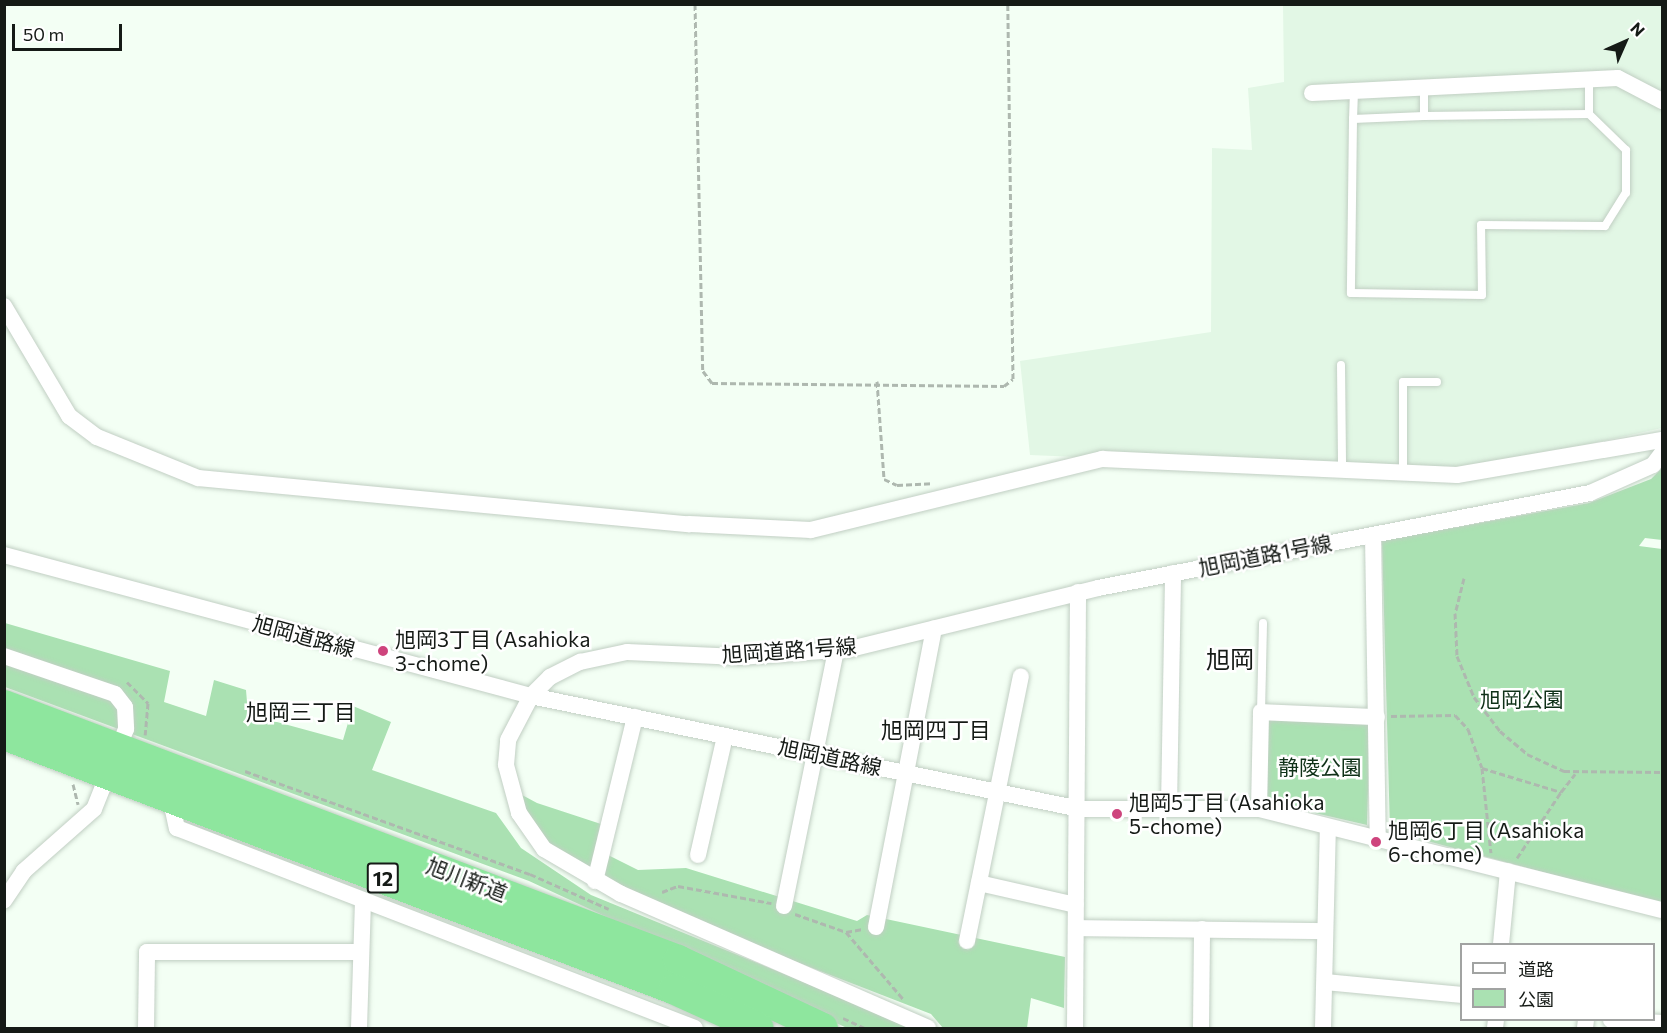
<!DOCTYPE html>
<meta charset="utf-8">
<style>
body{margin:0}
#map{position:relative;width:1667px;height:1033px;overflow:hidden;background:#f3fff4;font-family:Commissioner,"Noto Sans JP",sans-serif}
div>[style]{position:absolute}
.built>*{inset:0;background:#e2f7e5}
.green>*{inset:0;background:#aae1b2}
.path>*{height:3px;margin-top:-1.5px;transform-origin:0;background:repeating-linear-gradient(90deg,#aeb8af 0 6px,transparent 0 9px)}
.roads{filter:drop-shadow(0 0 2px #c1cfc3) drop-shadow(0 0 2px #c1cfc3)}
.lane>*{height:8px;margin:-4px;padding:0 4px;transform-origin:4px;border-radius:4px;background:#fff}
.street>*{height:16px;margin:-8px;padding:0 8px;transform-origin:8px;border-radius:8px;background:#fff}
.highway>*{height:30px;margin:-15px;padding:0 15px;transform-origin:15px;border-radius:15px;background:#8ee69e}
.dots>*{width:16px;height:16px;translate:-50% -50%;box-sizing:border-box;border:3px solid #fff;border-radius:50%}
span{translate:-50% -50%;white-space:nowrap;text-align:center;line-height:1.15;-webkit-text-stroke:5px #fff;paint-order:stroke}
.shield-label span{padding:2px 4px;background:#fff;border:2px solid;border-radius:4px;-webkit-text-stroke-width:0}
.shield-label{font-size:20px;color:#151a16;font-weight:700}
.street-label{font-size:21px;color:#151a16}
.poi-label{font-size:21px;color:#151a16}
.left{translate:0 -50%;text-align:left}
.park-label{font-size:21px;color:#0f3118}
.neighbourhood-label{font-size:22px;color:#151a16}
.quarter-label{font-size:24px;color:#151a16}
.frame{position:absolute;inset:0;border:6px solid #151a16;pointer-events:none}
.legend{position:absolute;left:1460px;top:943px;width:195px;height:78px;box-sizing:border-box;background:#fff;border:2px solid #a1a3a2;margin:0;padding:8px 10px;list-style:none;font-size:18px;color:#151a16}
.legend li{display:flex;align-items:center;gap:12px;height:30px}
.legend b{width:30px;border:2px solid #a1a3a2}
.north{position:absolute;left:1595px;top:12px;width:60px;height:60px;-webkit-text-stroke:4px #fff;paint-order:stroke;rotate:45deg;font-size:16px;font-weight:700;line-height:24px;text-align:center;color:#151a16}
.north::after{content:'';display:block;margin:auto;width:21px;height:27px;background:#151a16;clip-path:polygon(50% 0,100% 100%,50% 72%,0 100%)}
.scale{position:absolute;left:12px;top:24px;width:110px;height:27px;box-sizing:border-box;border:3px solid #151a16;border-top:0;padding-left:8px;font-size:18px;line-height:21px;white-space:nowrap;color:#151a16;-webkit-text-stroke:4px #fff;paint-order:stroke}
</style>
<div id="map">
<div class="built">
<div style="clip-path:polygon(1283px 5px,1661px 5px,1662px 428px,1457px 473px,1030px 455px,1020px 361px,1211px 332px,1212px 148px,1252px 150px,1248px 88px,1284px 82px)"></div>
</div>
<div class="green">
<div style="clip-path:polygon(1662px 468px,1662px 540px,1645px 538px,1639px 546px,1662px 549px,1662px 904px,1390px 831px,1382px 541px,1589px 503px,1651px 479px)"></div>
<div style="clip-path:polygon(5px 623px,170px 671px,164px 702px,206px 716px,214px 680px,246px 690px,248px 714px,343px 740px,353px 706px,391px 722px,372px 770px,496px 813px,521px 848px,591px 895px,916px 1028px,847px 1028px,529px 881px,5px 687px)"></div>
<div style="clip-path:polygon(1267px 718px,1370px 721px,1367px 825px,1267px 802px)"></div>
<div style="clip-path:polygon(509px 788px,537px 803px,604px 825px,598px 850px,638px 870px,686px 868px,857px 921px,867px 915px,1065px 957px,1064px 1008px,1031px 998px,1027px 1028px,943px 1028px,931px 1014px,621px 894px,563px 863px)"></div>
</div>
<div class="path">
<div style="left:695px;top:4px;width:367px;rotate:88.8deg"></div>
<div style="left:703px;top:371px;width:15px;rotate:53deg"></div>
<div style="left:712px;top:383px;width:292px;rotate:0.6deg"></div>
<div style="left:1004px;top:386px;width:11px;rotate:-38deg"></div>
<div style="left:1013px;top:379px;width:375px;rotate:-90.8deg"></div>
<div style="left:877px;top:381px;width:98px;rotate:85.9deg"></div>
<div style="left:884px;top:479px;width:14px;rotate:25deg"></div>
<div style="left:897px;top:485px;width:35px;rotate:-3deg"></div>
<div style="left:1464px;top:578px;width:36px;rotate:104deg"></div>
<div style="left:1455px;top:613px;width:43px;rotate:87.3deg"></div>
<div style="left:1457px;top:656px;width:44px;rotate:67.5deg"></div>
<div style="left:1474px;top:697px;width:43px;rotate:52.6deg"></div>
<div style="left:1500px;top:731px;width:35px;rotate:40deg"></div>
<div style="left:1527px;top:754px;width:41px;rotate:24.7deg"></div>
<div style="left:1564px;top:771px;width:98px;rotate:0.6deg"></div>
<div style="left:127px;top:682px;width:30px;rotate:45deg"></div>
<div style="left:148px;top:703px;width:32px;rotate:95deg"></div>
<div style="left:1391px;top:716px;width:64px;rotate:-0.9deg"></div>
<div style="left:1455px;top:715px;width:19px;rotate:47deg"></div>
<div style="left:1468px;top:729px;width:41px;rotate:70.3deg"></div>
<div style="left:1482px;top:768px;width:83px;rotate:16.9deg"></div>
<div style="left:1561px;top:792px;width:23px;rotate:-52deg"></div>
<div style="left:1482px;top:768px;width:85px;rotate:84deg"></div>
<div style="left:245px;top:771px;width:303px;rotate:19.9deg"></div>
<div style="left:530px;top:874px;width:86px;rotate:23.9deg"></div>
<div style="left:73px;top:784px;width:21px;rotate:76deg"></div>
<div style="left:1517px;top:858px;width:79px;rotate:-56.3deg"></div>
<div style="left:662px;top:892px;width:17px;rotate:-21deg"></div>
<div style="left:678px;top:886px;width:95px;rotate:10.4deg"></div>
<div style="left:795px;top:914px;width:54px;rotate:19.4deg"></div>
<div style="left:846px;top:932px;width:17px;rotate:-10deg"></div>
<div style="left:846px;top:932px;width:89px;rotate:49.5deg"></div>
<div style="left:843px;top:1018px;width:23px;rotate:25deg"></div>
</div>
<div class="roads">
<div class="lane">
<div style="left:1424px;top:87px;width:29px;rotate:90deg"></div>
<div style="left:1424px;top:116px;width:165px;rotate:-0.7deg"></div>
<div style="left:1589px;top:114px;width:35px;rotate:-90deg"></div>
<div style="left:1354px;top:91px;width:28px;rotate:92deg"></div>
<div style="left:1353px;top:119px;width:71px;rotate:-2.4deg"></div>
<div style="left:1353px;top:119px;width:174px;rotate:90.7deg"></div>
<div style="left:1351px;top:293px;width:131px;rotate:0.9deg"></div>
<div style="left:1482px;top:295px;width:70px;rotate:-90.8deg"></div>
<div style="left:1481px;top:225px;width:124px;rotate:0.5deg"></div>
<div style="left:1605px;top:226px;width:39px;rotate:-58deg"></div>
<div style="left:1626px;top:193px;width:43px;rotate:-90deg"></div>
<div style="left:1626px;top:150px;width:52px;rotate:-135.8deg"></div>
<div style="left:1341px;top:365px;width:102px;rotate:89.4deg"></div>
<div style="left:1403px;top:472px;width:90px;rotate:-90deg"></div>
<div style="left:1403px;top:382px;width:34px"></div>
<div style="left:1261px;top:712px;width:89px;rotate:-88.7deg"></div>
</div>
<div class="street">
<div style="left:1312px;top:93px;width:306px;rotate:-2.8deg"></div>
<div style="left:1618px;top:78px;width:50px;rotate:27.6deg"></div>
<div style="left:4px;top:306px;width:128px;rotate:59.4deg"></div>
<div style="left:69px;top:416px;width:35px;rotate:37deg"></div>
<div style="left:97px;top:437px;width:109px;rotate:22.1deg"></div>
<div style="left:198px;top:478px;width:493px;rotate:5.4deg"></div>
<div style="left:689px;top:524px;width:122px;rotate:2.8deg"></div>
<div style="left:811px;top:530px;width:300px;rotate:-13.7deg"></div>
<div style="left:1102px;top:459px;width:355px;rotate:2.6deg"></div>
<div style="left:1457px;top:475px;width:208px;rotate:-9.7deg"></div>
<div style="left:1373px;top:535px;width:303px;rotate:89.1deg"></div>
<div style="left:4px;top:555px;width:546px;rotate:14.98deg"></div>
<div style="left:531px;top:696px;width:561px;rotate:11.63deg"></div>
<div style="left:1080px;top:809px;width:179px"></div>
<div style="left:1259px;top:809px;width:415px;rotate:14.1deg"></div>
<div style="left:4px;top:656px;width:117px;rotate:18.9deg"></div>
<div style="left:115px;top:694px;width:16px;rotate:52deg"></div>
<div style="left:125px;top:707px;width:22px;rotate:87deg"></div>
<div style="left:126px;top:729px;width:86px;rotate:111.8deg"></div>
<div style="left:94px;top:809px;width:94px;rotate:138.5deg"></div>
<div style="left:24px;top:871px;width:36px;rotate:124deg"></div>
<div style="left:170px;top:796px;width:33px;rotate:78deg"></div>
<div style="left:177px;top:828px;width:555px;rotate:21.11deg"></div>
<div style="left:1169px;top:807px;width:234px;rotate:-89deg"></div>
<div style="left:1259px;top:809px;width:97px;rotate:-88.8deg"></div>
<div style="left:1261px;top:712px;width:116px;rotate:2.5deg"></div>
<div style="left:698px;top:855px;width:122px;rotate:-77.2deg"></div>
<div style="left:595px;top:881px;width:169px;rotate:-76.3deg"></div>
<div style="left:979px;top:883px;width:99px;rotate:12.8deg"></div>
<div style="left:784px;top:906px;width:261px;rotate:-78.5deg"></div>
<div style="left:876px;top:927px;width:304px;rotate:-79deg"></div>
<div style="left:1076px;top:928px;width:248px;rotate:0.7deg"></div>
<div style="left:967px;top:941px;width:270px;rotate:-78.5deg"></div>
<div style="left:1501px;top:944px;width:73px;rotate:-84.5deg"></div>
<div style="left:1325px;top:982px;width:138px;rotate:5.4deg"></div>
<div style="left:1611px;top:1020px;width:51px;rotate:3.4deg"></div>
<div style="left:146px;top:1028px;width:76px;rotate:-89.2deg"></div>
<div style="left:147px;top:952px;width:212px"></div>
<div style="left:359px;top:1028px;width:125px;rotate:-88.2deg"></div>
<div style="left:928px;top:1028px;width:335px;rotate:-156.4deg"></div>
<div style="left:621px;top:894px;width:89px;rotate:-149.7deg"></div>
<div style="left:544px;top:849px;width:44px;rotate:-124.8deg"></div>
<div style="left:519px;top:813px;width:50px;rotate:-105.2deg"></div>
<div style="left:506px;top:765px;width:25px;rotate:-85deg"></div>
<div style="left:508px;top:740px;width:50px;rotate:-62.4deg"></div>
<div style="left:531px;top:696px;width:27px;rotate:-45deg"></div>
<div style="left:550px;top:677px;width:34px;rotate:-27deg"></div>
<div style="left:580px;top:662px;width:48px;rotate:-12deg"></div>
<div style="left:627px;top:652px;width:112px;rotate:2.6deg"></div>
<div style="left:739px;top:657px;width:111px;rotate:-4.1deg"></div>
<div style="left:850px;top:649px;width:255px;rotate:-13.8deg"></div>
<div style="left:1098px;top:588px;width:501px;rotate:-10.93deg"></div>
<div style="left:1590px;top:493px;width:69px;rotate:-24deg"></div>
<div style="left:1653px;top:465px;width:15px;rotate:-53deg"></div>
<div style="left:1075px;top:1028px;width:436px;rotate:-89.6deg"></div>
<div style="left:1201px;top:1028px;width:99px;rotate:-89.4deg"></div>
<div style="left:1323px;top:1028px;width:201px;rotate:-88.6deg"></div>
<div style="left:1495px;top:1028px;width:8px;rotate:-83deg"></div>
<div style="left:1585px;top:1028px;width:8px;rotate:-83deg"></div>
</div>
<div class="highway">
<div style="left:4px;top:705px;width:721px;rotate:20.72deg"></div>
<div style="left:678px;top:960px;width:160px;rotate:25.1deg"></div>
<div style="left:4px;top:735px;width:716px;rotate:20.79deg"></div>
<div style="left:673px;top:989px;width:94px;rotate:24.4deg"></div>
</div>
</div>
<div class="dots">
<div style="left:383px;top:651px;background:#ce447d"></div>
<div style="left:1117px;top:814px;background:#ce447d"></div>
<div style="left:1376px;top:842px;background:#ce447d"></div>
</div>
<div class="shield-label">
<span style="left:383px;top:878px">12</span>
</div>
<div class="street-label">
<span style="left:1265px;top:555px;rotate:-11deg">旭岡道路1号線</span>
<span style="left:304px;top:636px;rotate:15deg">旭岡道路線</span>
<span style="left:789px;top:650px;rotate:-4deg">旭岡道路1号線</span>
<span style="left:830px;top:757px;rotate:12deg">旭岡道路線</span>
<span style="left:467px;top:879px;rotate:21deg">旭川新道</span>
</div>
<div class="poi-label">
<span class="left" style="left:395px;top:651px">旭岡3丁目 (Asahioka<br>3-chome)</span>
<span class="left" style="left:1129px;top:814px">旭岡5丁目 (Asahioka<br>5-chome)</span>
<span class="left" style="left:1388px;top:842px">旭岡6丁目 (Asahioka<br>6-chome)</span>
</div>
<div class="park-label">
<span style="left:1522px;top:699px">旭岡公園</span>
<span style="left:1320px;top:767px">静陵公園</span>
</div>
<div class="neighbourhood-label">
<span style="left:301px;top:712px">旭岡三丁目</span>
<span style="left:936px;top:730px">旭岡四丁目</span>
</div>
<div class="quarter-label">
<span style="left:1230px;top:659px">旭岡</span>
</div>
<div class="frame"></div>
<ul class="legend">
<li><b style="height:8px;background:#fff"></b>道路</li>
<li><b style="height:16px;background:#aae1b2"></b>公園</li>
</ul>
<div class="north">N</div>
<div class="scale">50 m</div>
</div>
